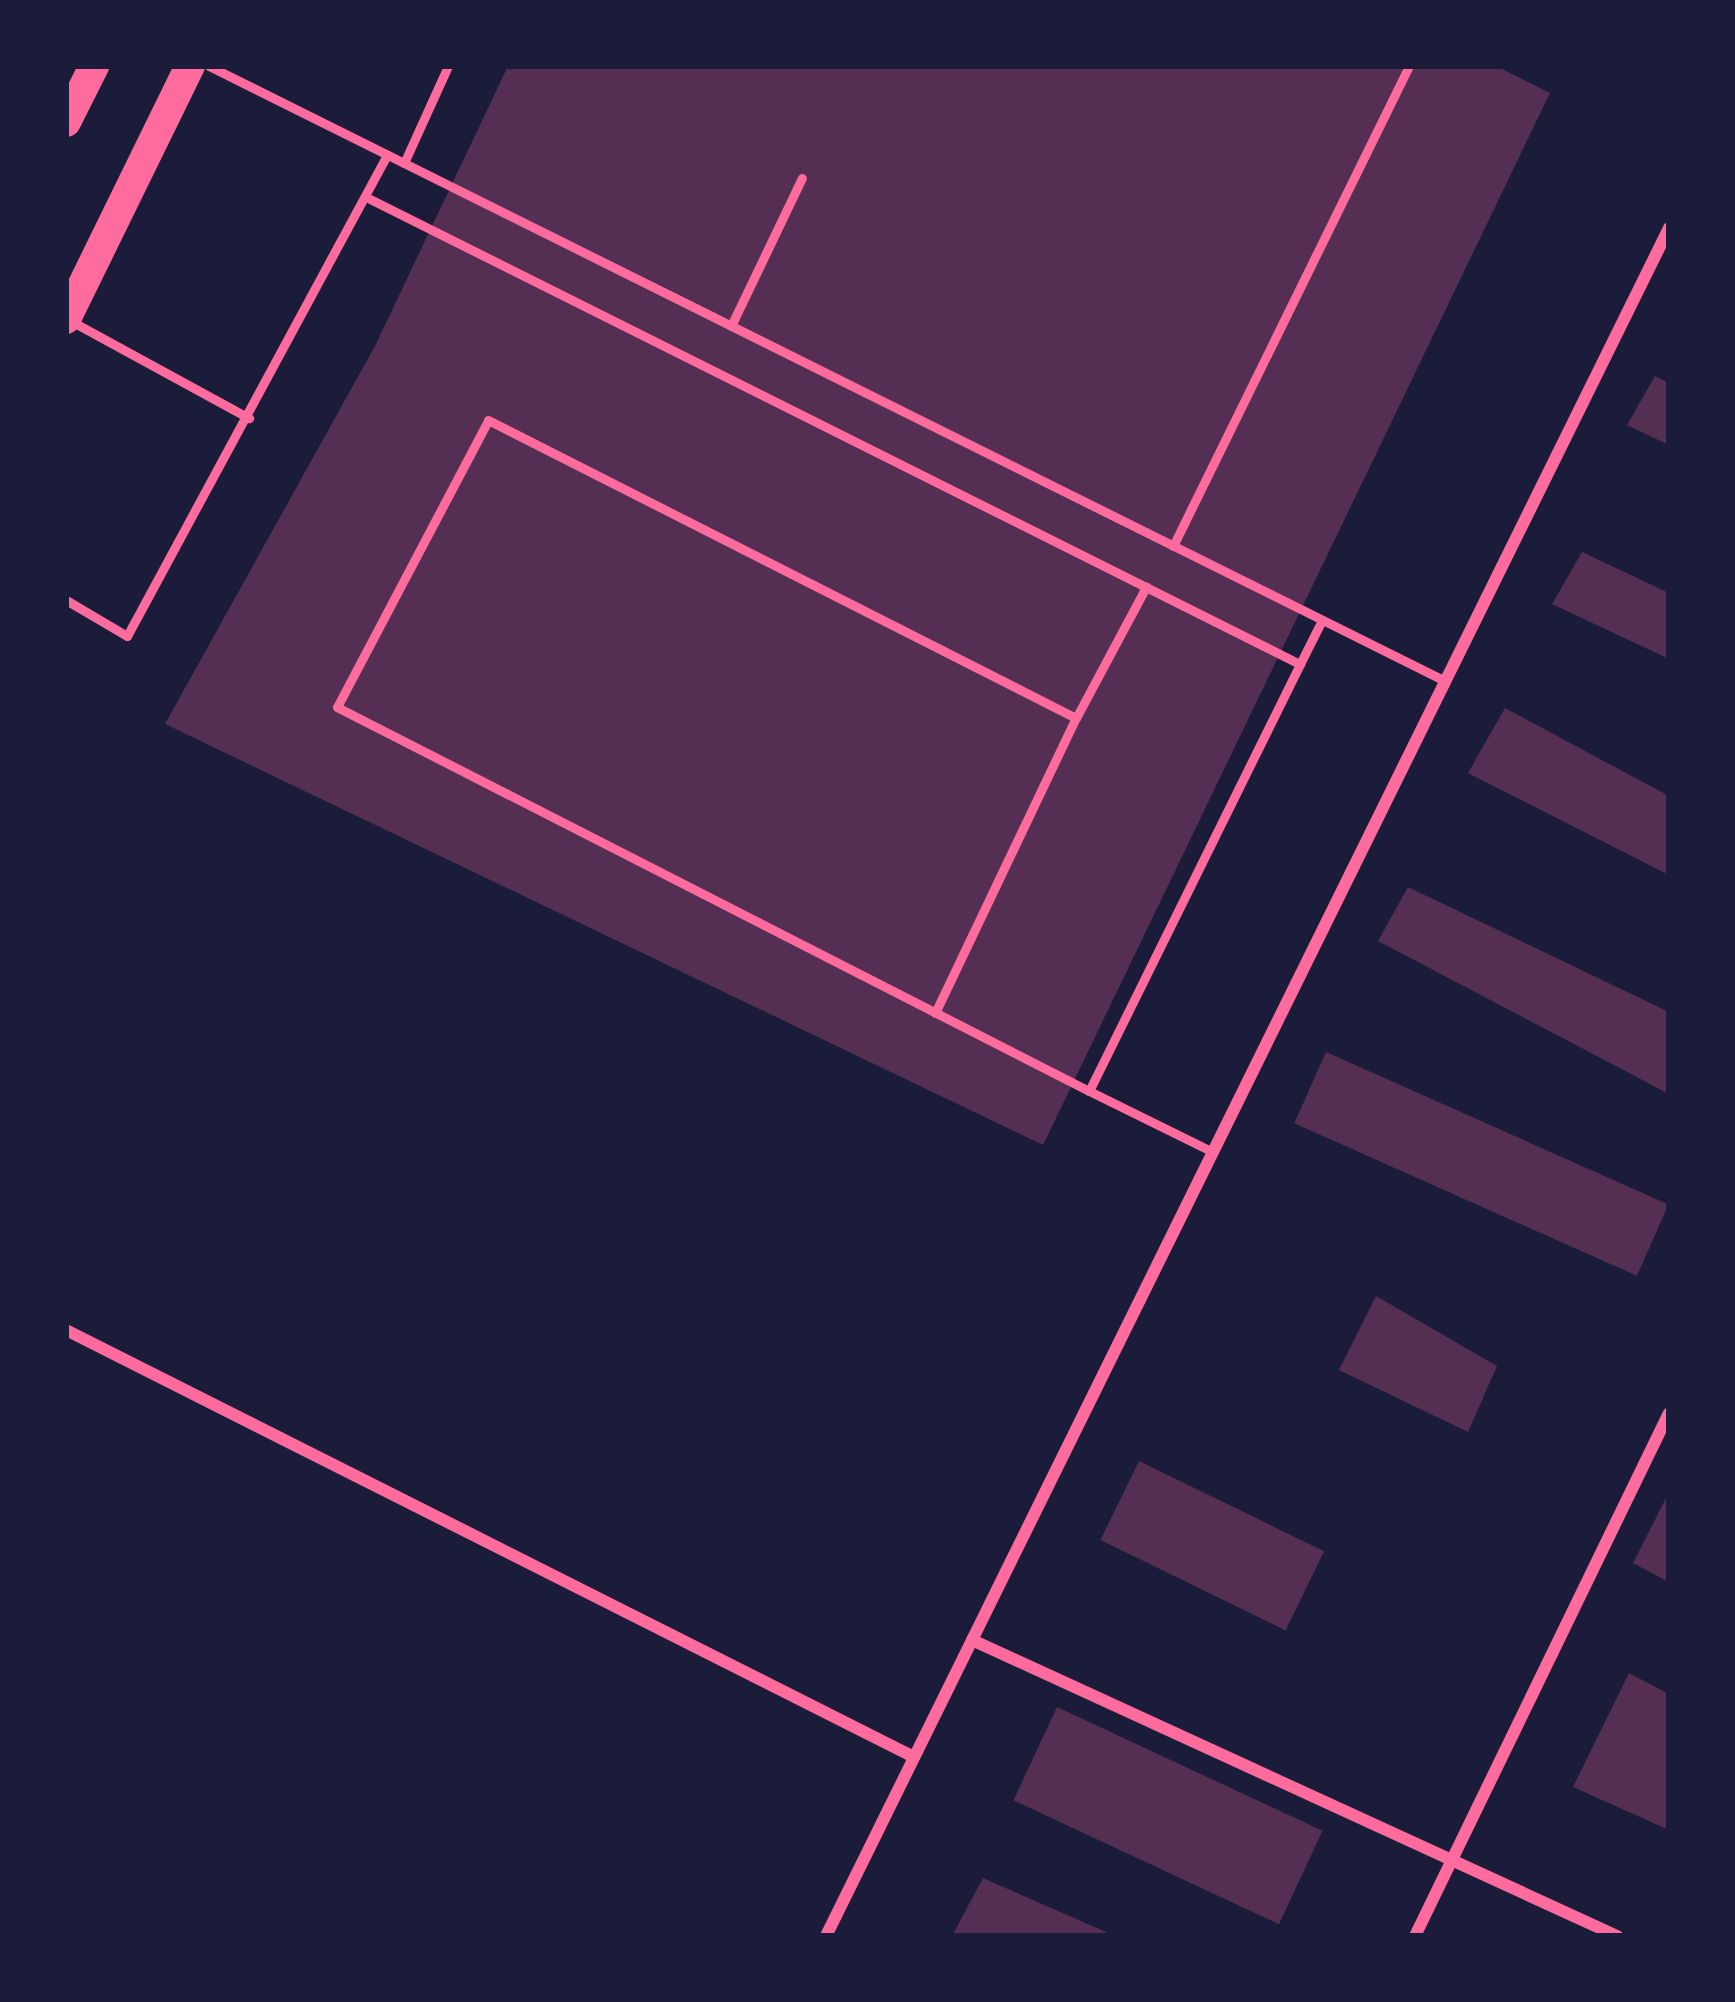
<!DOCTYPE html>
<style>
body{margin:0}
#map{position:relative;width:1735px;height:2002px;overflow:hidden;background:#1b1b3a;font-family:Raleway,sans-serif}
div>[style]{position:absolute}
.building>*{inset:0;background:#542f53;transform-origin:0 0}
.service>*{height:9px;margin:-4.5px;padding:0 4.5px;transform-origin:4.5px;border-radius:4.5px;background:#ff6b9d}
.minor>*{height:12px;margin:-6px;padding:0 6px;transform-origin:6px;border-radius:6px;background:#ff6b9d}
.primary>*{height:30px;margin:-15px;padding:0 15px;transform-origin:15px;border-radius:15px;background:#ff6b9d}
span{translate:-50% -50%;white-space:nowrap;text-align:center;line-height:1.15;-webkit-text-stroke:12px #1b1b3a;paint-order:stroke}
.frame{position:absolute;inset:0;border:69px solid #1b1b3a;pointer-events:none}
</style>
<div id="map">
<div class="building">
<div style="clip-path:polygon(508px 66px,1496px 66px,1550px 93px,1043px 1145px,165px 724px,375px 346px)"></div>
<div style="clip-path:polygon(1655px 376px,1669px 383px,1669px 445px,1627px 425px)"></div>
<div style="clip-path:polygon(1582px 552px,1669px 593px,1669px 659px,1552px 604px)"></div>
<div style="clip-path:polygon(1505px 708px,1669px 796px,1669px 875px,1468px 773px)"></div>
<div style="clip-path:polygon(1408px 887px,1669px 1012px,1669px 1094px,1378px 941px)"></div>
<div style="left:1326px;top:1052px;width:375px;height:78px;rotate:24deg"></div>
<div style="clip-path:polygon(1376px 1296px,1497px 1366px,1468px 1432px,1339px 1370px)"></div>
<div style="left:1139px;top:1461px;width:206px;height:88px;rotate:26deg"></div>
<div style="clip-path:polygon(1669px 1492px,1669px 1582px,1633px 1563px)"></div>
<div style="clip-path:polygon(1629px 1673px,1669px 1694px,1669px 1830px,1573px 1787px)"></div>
<div style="left:1057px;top:1707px;width:293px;height:103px;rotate:25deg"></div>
<div style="clip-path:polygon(983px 1878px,1115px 1936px,952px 1936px)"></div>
</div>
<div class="service">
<div style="left:209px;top:66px;width:1381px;rotate:26.45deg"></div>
<div style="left:404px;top:163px;width:107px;rotate:-65.6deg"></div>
<div style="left:370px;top:199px;width:1040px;rotate:26.57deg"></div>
<div style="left:1300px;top:664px;width:49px;rotate:-63.4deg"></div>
<div style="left:71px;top:321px;width:203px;rotate:28.6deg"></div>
<div style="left:731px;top:326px;width:164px;rotate:-64.4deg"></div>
<div style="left:1173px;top:546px;width:535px;rotate:-63.82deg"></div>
<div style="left:66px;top:600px;width:71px;rotate:30.5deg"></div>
<div style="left:127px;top:636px;width:547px;rotate:-61.61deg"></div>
<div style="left:935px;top:1013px;width:327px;rotate:-64.5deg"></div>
<div style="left:1089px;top:1091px;width:844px;rotate:-152.95deg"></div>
<div style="left:337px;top:707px;width:324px;rotate:-62.2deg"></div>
<div style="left:488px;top:420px;width:659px;rotate:26.88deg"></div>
<div style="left:1076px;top:718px;width:149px;rotate:-61.9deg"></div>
<div style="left:1213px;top:1152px;width:138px;rotate:-153.8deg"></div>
<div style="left:1089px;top:1091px;width:476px;rotate:-63.7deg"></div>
</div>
<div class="minor">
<div style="left:66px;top:1330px;width:949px;rotate:26.73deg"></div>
<div style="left:972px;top:1640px;width:710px;rotate:24.65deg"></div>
<div style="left:826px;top:1936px;width:1905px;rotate:-63.73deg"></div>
<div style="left:1415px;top:1936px;width:581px;rotate:-64.1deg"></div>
</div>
<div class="primary">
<div style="left:66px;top:122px;width:63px;rotate:-63.4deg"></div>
<div style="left:66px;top:319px;width:282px;rotate:-63.9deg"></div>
</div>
<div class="frame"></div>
</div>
